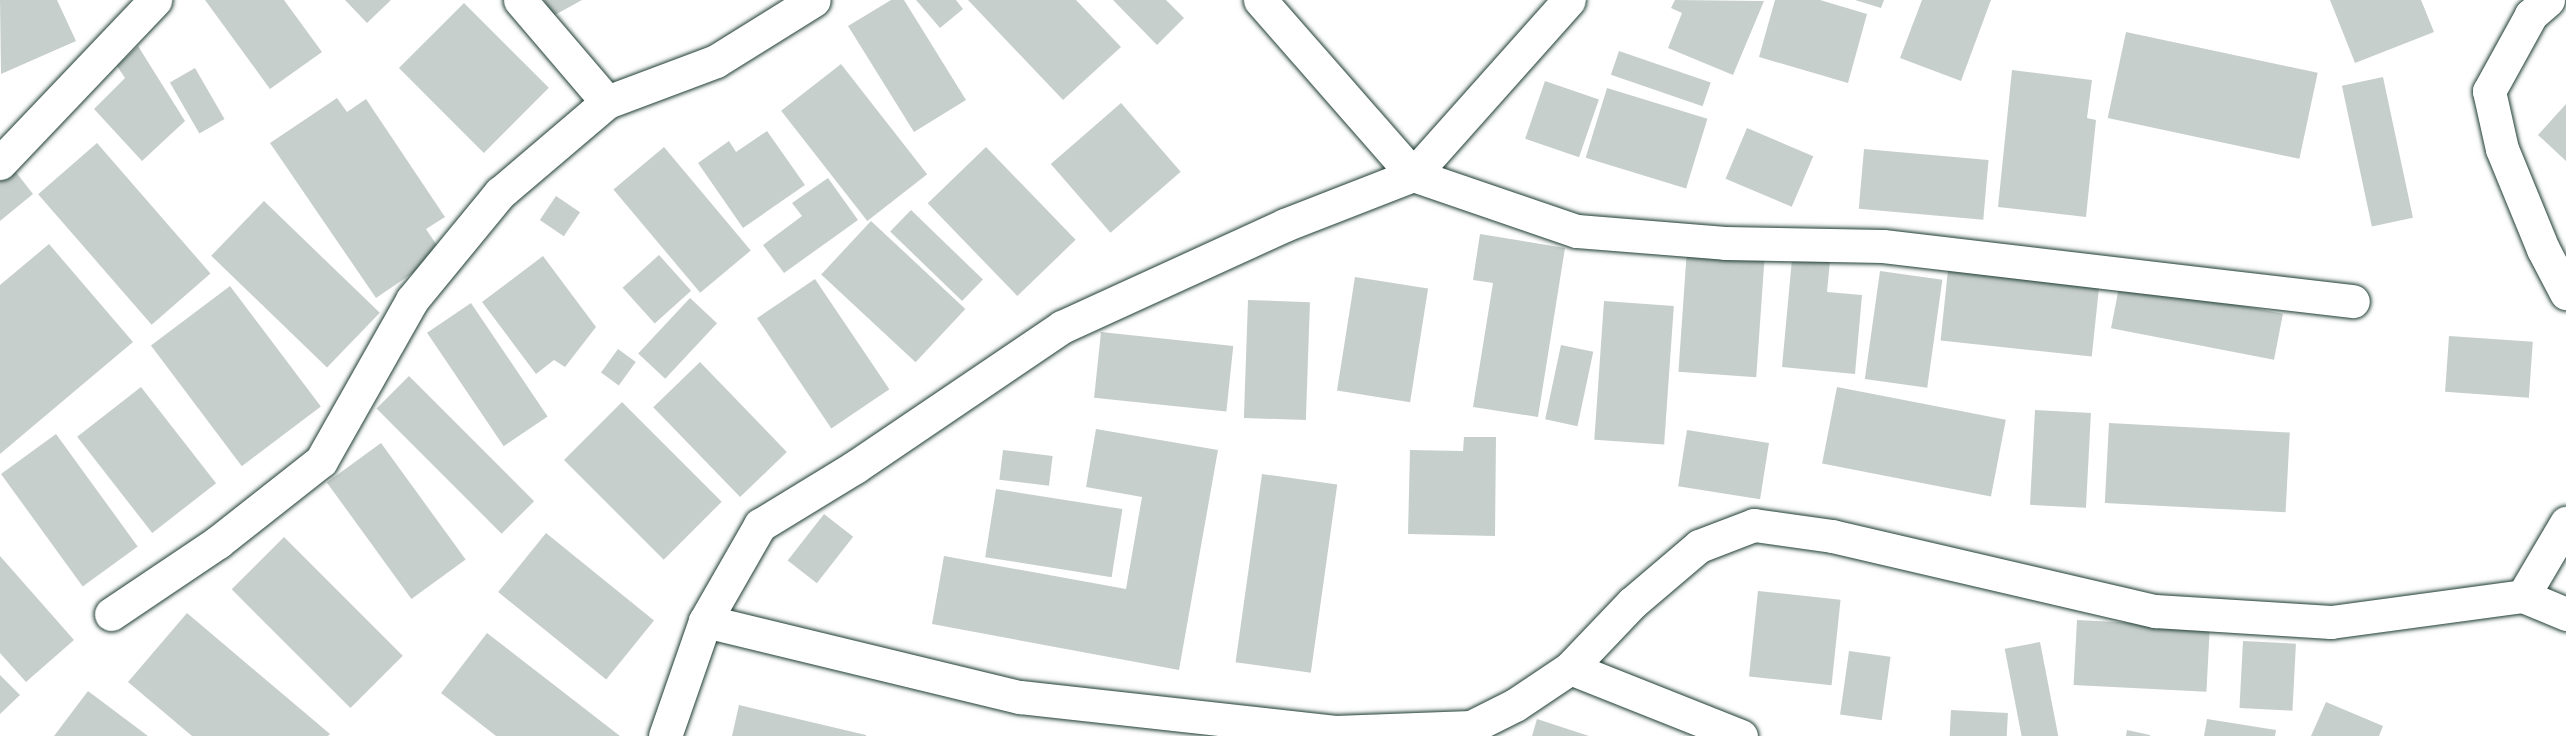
<!DOCTYPE html>
<style>
body{margin:0}
#map{position:relative;width:2566px;height:736px;overflow:hidden;background:#fff;font-family:"Gochi Hand",sans-serif}
div>[style]{position:absolute}
.building>*{inset:0;background:#c7cfcc;transform-origin:0 0}
.roads{filter:drop-shadow(0 0 2px #1f3d34) drop-shadow(0 0 2px #1f3d34)}
.minor>*{height:33px;margin:-16.5px;padding:0 16.5px;transform-origin:16.5px;border-radius:16.5px;background:#fff}
span{translate:-50% -50%;white-space:nowrap;text-align:center;line-height:1.15;-webkit-text-stroke:5px #fff;paint-order:stroke}
</style>
<div id="map">
<div class="building">
<div style="clip-path:polygon(0 0,57px 0,76px 41px,1px 74px)"></div>
<div style="clip-path:polygon(205px 0,284px 0,322px 52px,270px 89px)"></div>
<div style="clip-path:polygon(345px 0,391px 0,367px 23px)"></div>
<div style="clip-path:polygon(544px 0,582px 0,553px 16px)"></div>
<div style="clip-path:polygon(891px 0,904px 0,966px 100px,914px 132px,848px 26px)"></div>
<div style="clip-path:polygon(916px 0,956px 0,963px 9px,940px 28px)"></div>
<div style="clip-path:polygon(968px 0,1076px 0,1121px 47px,1063px 100px)"></div>
<div style="clip-path:polygon(1113px 0,1166px 0,1184px 18px,1157px 45px)"></div>
<div style="clip-path:polygon(1675px 0,1764px 1px,1733px 75px,1668px 48px,1682px 13px,1671px 8px)"></div>
<div style="clip-path:polygon(1775px 0,1820px 0,1867px 14px,1848px 83px,1759px 57px)"></div>
<div style="clip-path:polygon(1855px 0,1884px 0,1881px 8px)"></div>
<div style="clip-path:polygon(1922px 0,1991px 0,1961px 81px,1900px 58px)"></div>
<div style="clip-path:polygon(2330px 0,2421px 0,2434px 32px,2355px 63px)"></div>
<div style="left:464px;top:3px;width:120px;height:92px;rotate:45deg"></div>
<div style="left:2126px;top:32px;width:196px;height:88px;rotate:12deg"></div>
<div style="clip-path:polygon(138px 46px,185px 121px,142px 161px,94px 109px,125px 78px,117px 66px)"></div>
<div style="left:1619px;top:51px;width:97px;height:25px;rotate:19deg"></div>
<div style="left:841px;top:64px;width:140px;height:76px;rotate:52deg"></div>
<div style="left:195px;top:68px;width:59px;height:29px;rotate:60deg"></div>
<div style="clip-path:polygon(2012px 70px,2092px 80px,2087px 118px,2096px 120px,2086px 217px,1998px 207px)"></div>
<div style="left:2383px;top:77px;width:144px;height:42px;rotate:78deg"></div>
<div style="left:1545px;top:81px;width:57px;height:61px;rotate:19deg"></div>
<div style="left:1607px;top:88px;width:105px;height:73px;rotate:17deg"></div>
<div style="clip-path:polygon(337px 98px,347px 112px,366px 99px,445px 217px,426px 229px,442px 253px,376px 298px,270px 143px)"></div>
<div style="left:1121px;top:103px;width:91px;height:93px;rotate:49deg"></div>
<div style="clip-path:polygon(2566px 104px,2566px 161px,2538px 135px)"></div>
<div style="left:1747px;top:128px;width:72px;height:55px;rotate:23deg"></div>
<div style="clip-path:polygon(767px 131px,805px 185px,743px 228px,698px 163px,729px 141px,736px 152px)"></div>
<div style="left:97px;top:143px;width:173px;height:78px;rotate:49deg"></div>
<div style="left:664px;top:147px;width:135px;height:66px;rotate:50deg"></div>
<div style="left:986px;top:147px;width:129px;height:81px;rotate:46deg"></div>
<div style="left:1864px;top:149px;width:125px;height:60px;rotate:5deg"></div>
<div style="clip-path:polygon(12px 167px,33px 194px,0 221px,0 177px)"></div>
<div style="clip-path:polygon(828px 178px,858px 220px,784px 273px,763px 245px,802px 216px,792px 203px)"></div>
<div style="left:556px;top:196px;width:29px;height:29px;rotate:34deg"></div>
<div style="left:264px;top:201px;width:161px;height:76px;rotate:44deg"></div>
<div style="left:911px;top:210px;width:100px;height:30px;rotate:44deg"></div>
<div style="left:871px;top:221px;width:129px;height:73px;rotate:43deg"></div>
<div style="clip-path:polygon(1480px 234px,1565px 248px,1538px 417px,1473px 407px,1493px 283px,1473px 280px)"></div>
<div style="clip-path:polygon(49px 244px,133px 342px,0 454px,0 285px)"></div>
<div style="clip-path:polygon(1793px 248px,1831px 251px,1827px 292px,1862px 295px,1855px 374px,1782px 367px)"></div>
<div style="left:1687px;top:249px;width:78px;height:123px;rotate:4deg"></div>
<div style="left:659px;top:255px;width:48px;height:49px;rotate:48deg"></div>
<div style="clip-path:polygon(543px 256px,596px 327px,565px 367px,554px 360px,536px 374px,482px 302px)"></div>
<div style="left:1948px;top:270px;width:152px;height:71px;rotate:6deg"></div>
<div style="left:1880px;top:271px;width:63px;height:109px;rotate:8deg"></div>
<div style="left:1355px;top:277px;width:74px;height:115px;rotate:9deg"></div>
<div style="left:815px;top:279px;width:133px;height:70px;rotate:56deg"></div>
<div style="left:2120px;top:282px;width:166px;height:47px;rotate:11deg"></div>
<div style="left:230px;top:286px;width:151px;height:99px;rotate:53deg"></div>
<div style="left:690px;top:298px;width:37px;height:76px;rotate:43deg"></div>
<div style="left:1248px;top:300px;width:62px;height:118px;rotate:2deg"></div>
<div style="left:1604px;top:301px;width:70px;height:139px;rotate:4deg"></div>
<div style="left:471px;top:303px;width:137px;height:53px;rotate:56deg"></div>
<div style="left:1101px;top:332px;width:133px;height:66px;rotate:6deg"></div>
<div style="left:2449px;top:336px;width:84px;height:56px;rotate:4deg"></div>
<div style="left:1561px;top:345px;width:33px;height:76px;rotate:12deg"></div>
<div style="left:618px;top:349px;width:22px;height:29px;rotate:36deg"></div>
<div style="left:700px;top:362px;width:125px;height:65px;rotate:46deg"></div>
<div style="left:409px;top:376px;width:177px;height:46px;rotate:45deg"></div>
<div style="left:141px;top:387px;width:122px;height:81px;rotate:52deg"></div>
<div style="left:1837px;top:387px;width:172px;height:78px;rotate:11deg"></div>
<div style="left:622px;top:402px;width:141px;height:82px;rotate:45deg"></div>
<div style="left:2035px;top:410px;width:56px;height:95px;rotate:3deg"></div>
<div style="left:2109px;top:423px;width:181px;height:80px;rotate:3deg"></div>
<div style="clip-path:polygon(1096px 429px,1218px 450px,1179px 670px,932px 624px,944px 556px,1126px 589px,1142px 497px,1086px 487px)"></div>
<div style="left:1687px;top:430px;width:83px;height:57px;rotate:9deg"></div>
<div style="left:56px;top:434px;width:139px;height:68px;rotate:54deg"></div>
<div style="clip-path:polygon(1464px 437px,1496px 437px,1495px 536px,1408px 534px,1410px 450px,1463px 451px)"></div>
<div style="left:381px;top:443px;width:144px;height:67px;rotate:54deg"></div>
<div style="left:1003px;top:450px;width:50px;height:30px;rotate:7deg"></div>
<div style="left:1262px;top:474px;width:76px;height:190px;rotate:8deg"></div>
<div style="left:996px;top:489px;width:128px;height:69px;rotate:9deg"></div>
<div style="left:824px;top:514px;width:37px;height:59px;rotate:38deg"></div>
<div style="left:546px;top:533px;width:139px;height:76px;rotate:39deg"></div>
<div style="left:284px;top:537px;width:168px;height:74px;rotate:45deg"></div>
<div style="clip-path:polygon(0 556px,74px 640px,26px 682px,0 653px)"></div>
<div style="left:1758px;top:591px;width:83px;height:86px;rotate:6deg"></div>
<div style="clip-path:polygon(187px 613px,330px 734px,328px 736px,192px 736px,128px 682px)"></div>
<div style="left:2077px;top:620px;width:133px;height:65px;rotate:3deg"></div>
<div style="clip-path:polygon(487px 633px,620px 736px,496px 736px,441px 693px)"></div>
<div style="left:2243px;top:641px;width:53px;height:67px;rotate:3deg"></div>
<div style="left:2040px;top:642px;width:96px;height:36px;rotate:79deg"></div>
<div style="left:1849px;top:651px;width:42px;height:64px;rotate:8deg"></div>
<div style="clip-path:polygon(0 675px,20px 695px,0 714px)"></div>
<div style="clip-path:polygon(88px 691px,148px 736px,54px 736px)"></div>
<div style="clip-path:polygon(2326px 702px,2383px 726px,2379px 736px,2311px 736px)"></div>
<div style="clip-path:polygon(739px 705px,866px 735px,866px 736px,732px 736px)"></div>
<div style="left:1951px;top:710px;width:57px;height:26px;rotate:3deg"></div>
<div style="clip-path:polygon(1537px 719px,1589px 736px,1532px 736px)"></div>
<div style="clip-path:polygon(2207px 719px,2276px 730px,2275px 736px,2204px 736px)"></div>
<div style="clip-path:polygon(2127px 730px,2150px 735px,2150px 736px,2126px 736px)"></div>
</div>
<div class="roads">
<div class="minor">
<div style="left:520px;top:0;width:134px;rotate:49.5deg"></div>
<div style="left:1260px;top:0;width:232px;rotate:48.8deg"></div>
<div style="left:1413px;top:175px;width:173px;rotate:18.9deg"></div>
<div style="left:1577px;top:231px;width:148px;rotate:4.6deg"></div>
<div style="left:1725px;top:243px;width:158px;rotate:1.1deg"></div>
<div style="left:1883px;top:246px;width:473px;rotate:6.7deg"></div>
<div style="left:2548px;top:0;width:23px;rotate:139deg"></div>
<div style="left:2531px;top:15px;width:87px;rotate:118.9deg"></div>
<div style="left:2489px;top:91px;width:59px;rotate:77.4deg"></div>
<div style="left:2502px;top:149px;width:108px;rotate:67.7deg"></div>
<div style="left:2543px;top:249px;width:50px;rotate:62.4deg"></div>
<div style="left:0;top:163px;width:225px;rotate:-46.4deg"></div>
<div style="left:2523px;top:596px;width:85px;rotate:-59.5deg"></div>
<div style="left:111px;top:614px;width:129px;rotate:-33.9deg"></div>
<div style="left:218px;top:542px;width:131px;rotate:-38.2deg"></div>
<div style="left:321px;top:461px;width:185px;rotate:-60.5deg"></div>
<div style="left:412px;top:300px;width:139px;rotate:-50.6deg"></div>
<div style="left:500px;top:193px;width:140px;rotate:-40.4deg"></div>
<div style="left:607px;top:102px;width:116px;rotate:-20.6deg"></div>
<div style="left:716px;top:61px;width:115px;rotate:-31.9deg"></div>
<div style="left:705px;top:621px;width:324px;rotate:13.6deg"></div>
<div style="left:1020px;top:697px;width:317px;rotate:6.3deg"></div>
<div style="left:1335px;top:732px;width:136px;rotate:-2.1deg"></div>
<div style="left:1471px;top:727px;width:49px;rotate:-26.6deg"></div>
<div style="left:1515px;top:705px;width:66px;rotate:-33.9deg"></div>
<div style="left:1570px;top:668px;width:90px;rotate:-46.4deg"></div>
<div style="left:1632px;top:603px;width:88px;rotate:-40.4deg"></div>
<div style="left:1699px;top:546px;width:59px;rotate:-20.9deg"></div>
<div style="left:1754px;top:525px;width:79px;rotate:8deg"></div>
<div style="left:1832px;top:536px;width:332px;rotate:13.1deg"></div>
<div style="left:2155px;top:611px;width:176px;rotate:3.6deg"></div>
<div style="left:2331px;top:622px;width:194px;rotate:-7.7deg"></div>
<div style="left:2523px;top:596px;width:47px;rotate:22.7deg"></div>
<div style="left:1570px;top:668px;width:184px;rotate:21.7deg"></div>
<div style="left:665px;top:736px;width:122px;rotate:-70.8deg"></div>
<div style="left:705px;top:621px;width:111px;rotate:-60.2deg"></div>
<div style="left:760px;top:525px;width:111px;rotate:-31.4deg"></div>
<div style="left:855px;top:467px;width:250px;rotate:-34.1deg"></div>
<div style="left:1062px;top:327px;width:245px;rotate:-24.6deg"></div>
<div style="left:1285px;top:225px;width:137px;rotate:-21.3deg"></div>
<div style="left:1413px;top:175px;width:234px;rotate:-48.3deg"></div>
</div>
</div>
</div>
